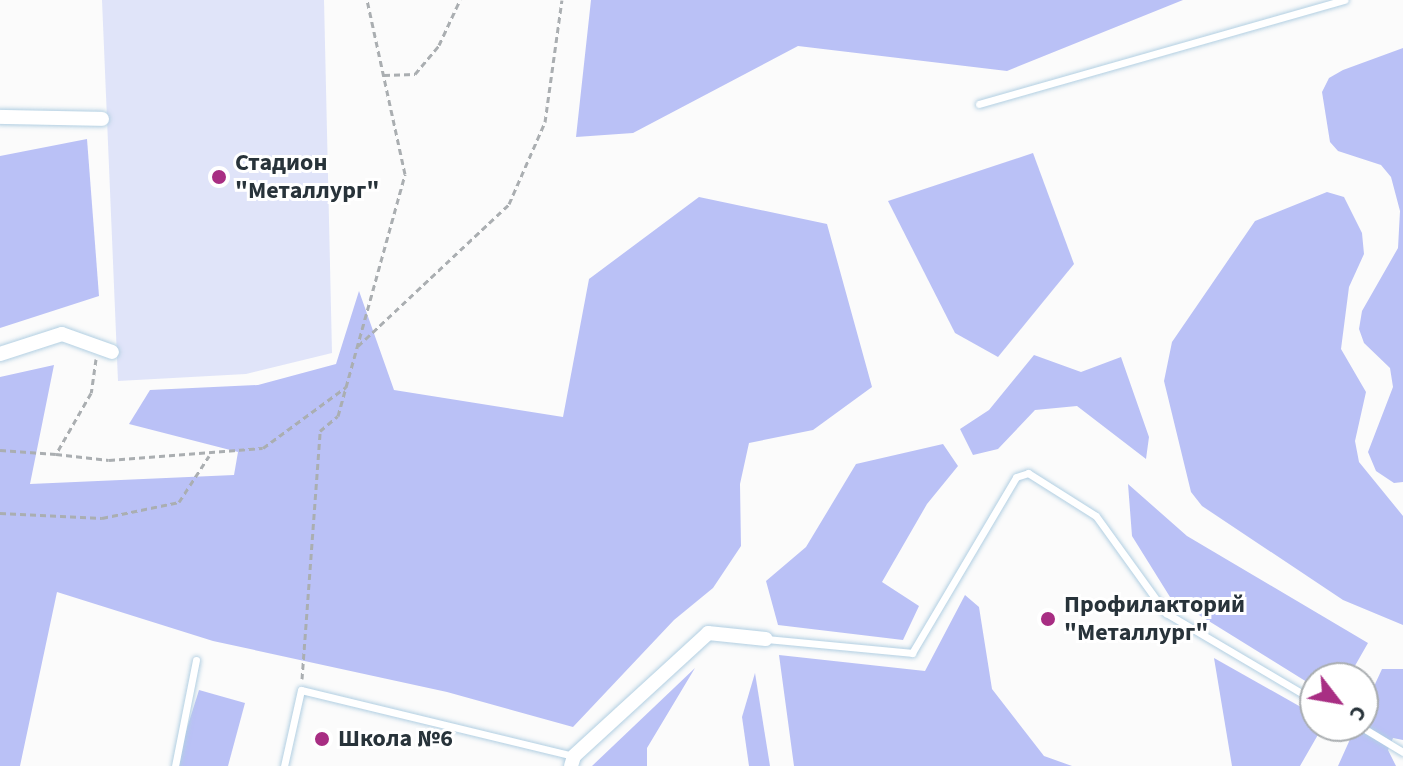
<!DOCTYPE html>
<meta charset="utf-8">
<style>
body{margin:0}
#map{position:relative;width:1403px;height:766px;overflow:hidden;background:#fbfbfb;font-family:"Source Sans 3",sans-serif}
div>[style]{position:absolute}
.green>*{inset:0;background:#e0e4f9}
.forest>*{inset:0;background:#bac1f6}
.path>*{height:3px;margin-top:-1.5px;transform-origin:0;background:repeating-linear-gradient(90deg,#aaaeb1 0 6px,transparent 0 10px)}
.roads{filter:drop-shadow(0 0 2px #b2cfe2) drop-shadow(0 0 2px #b2cfe2)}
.lane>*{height:7px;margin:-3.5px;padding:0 3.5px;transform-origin:3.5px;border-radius:3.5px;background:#fff}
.street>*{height:14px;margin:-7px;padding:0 7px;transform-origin:7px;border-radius:7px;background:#fff}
.dots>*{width:22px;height:22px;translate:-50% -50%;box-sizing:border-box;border:4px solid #fff;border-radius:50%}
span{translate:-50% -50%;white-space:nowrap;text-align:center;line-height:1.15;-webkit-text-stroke:6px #fff;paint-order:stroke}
.poi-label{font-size:24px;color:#28333a;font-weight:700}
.left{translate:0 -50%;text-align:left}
.north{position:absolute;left:1299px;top:662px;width:80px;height:80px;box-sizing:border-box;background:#fff;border:2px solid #a9adb0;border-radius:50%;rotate:121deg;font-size:22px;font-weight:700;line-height:32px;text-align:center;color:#28333a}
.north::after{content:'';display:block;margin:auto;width:28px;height:36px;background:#a82e83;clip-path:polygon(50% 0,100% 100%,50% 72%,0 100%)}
</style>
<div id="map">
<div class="green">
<div style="clip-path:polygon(102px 0,324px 0,332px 353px,246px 374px,118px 381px)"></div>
</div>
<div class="forest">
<div style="clip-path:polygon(591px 0,1183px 0,1007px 71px,798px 46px,633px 133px,576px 137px)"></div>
<div style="clip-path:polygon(1403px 48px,1403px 482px,1394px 483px,1376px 471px,1368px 452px,1393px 387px,1390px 368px,1364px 343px,1359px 329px,1362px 311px,1398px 248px,1400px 211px,1391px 177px,1381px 165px,1338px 151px,1330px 142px,1322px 92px,1329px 78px,1343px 70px)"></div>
<div style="clip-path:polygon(87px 139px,99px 296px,0 328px,0 156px)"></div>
<div style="clip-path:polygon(1033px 153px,1074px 264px,998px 357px,955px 333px,888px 201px)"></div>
<div style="clip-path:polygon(1327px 192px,1344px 197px,1362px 233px,1364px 254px,1349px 287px,1341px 349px,1366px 392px,1355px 441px,1359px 462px,1403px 516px,1403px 625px,1343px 600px,1202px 506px,1191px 492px,1164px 381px,1172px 342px,1255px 221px)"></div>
<div style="clip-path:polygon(699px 197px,827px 224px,872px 387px,813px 430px,749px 443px,740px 484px,741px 546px,713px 588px,674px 620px,573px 727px,447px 692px,213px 641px,57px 592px,20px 766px,0 766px,0 377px,54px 365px,30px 484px,234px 475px,238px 452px,129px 424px,150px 390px,258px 385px,336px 364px,359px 291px,394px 390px,563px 417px,589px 279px)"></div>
<div style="clip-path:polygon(1034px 355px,1081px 372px,1121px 357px,1149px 437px,1146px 459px,1077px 406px,1035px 410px,998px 449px,973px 455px,960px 429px,989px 410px)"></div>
<div style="clip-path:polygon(943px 444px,958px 466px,927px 504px,882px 582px,919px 606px,903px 640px,778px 625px,766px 581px,806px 547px,856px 464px)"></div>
<div style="clip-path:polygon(1128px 484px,1187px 536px,1368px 643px,1348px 678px,1315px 678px,1315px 687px,1170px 597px,1132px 536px)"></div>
<div style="clip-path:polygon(965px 595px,979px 607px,992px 689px,1044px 756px,1072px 766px,794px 766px,779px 655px,925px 671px)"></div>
<div style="clip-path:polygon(1214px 658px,1315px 715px,1315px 726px,1323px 726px,1300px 766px,1232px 766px)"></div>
<div style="clip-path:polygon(695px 668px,647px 748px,647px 766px,592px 766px)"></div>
<div style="clip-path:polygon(1382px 669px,1403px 669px,1403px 740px,1393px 738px,1388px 750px,1396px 766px,1338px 766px,1356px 726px,1363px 726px,1363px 710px)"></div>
<div style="clip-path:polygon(755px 673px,770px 766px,749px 766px,742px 717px)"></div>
<div style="clip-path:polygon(199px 690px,245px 703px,228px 766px,175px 766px)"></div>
</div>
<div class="path">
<div style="left:384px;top:75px;width:31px;rotate:-2deg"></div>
<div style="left:415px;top:74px;width:38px;rotate:-50deg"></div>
<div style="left:439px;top:45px;width:50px;rotate:-65deg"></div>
<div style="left:358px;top:346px;width:207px;rotate:-43.2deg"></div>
<div style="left:509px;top:204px;width:90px;rotate:-66.3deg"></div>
<div style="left:545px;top:122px;width:123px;rotate:-82.1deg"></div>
<div style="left:96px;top:359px;width:34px;rotate:98deg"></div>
<div style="left:91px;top:393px;width:70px;rotate:119.8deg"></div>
<div style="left:56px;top:454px;width:53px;rotate:6.5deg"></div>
<div style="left:109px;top:460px;width:154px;rotate:-4.5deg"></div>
<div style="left:263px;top:448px;width:103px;rotate:-36.3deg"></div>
<div style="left:0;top:450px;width:56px;rotate:4.1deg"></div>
<div style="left:0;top:513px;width:102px;rotate:2.8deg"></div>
<div style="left:102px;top:518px;width:79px;rotate:-11.7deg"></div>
<div style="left:179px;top:502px;width:55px;rotate:-56.9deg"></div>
<div style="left:302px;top:679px;width:249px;rotate:-85.8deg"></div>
<div style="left:320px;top:431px;width:23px;rotate:-40deg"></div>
<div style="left:338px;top:416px;width:251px;rotate:-74.5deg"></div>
<div style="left:405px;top:174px;width:178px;rotate:-102.3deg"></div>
</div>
<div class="roads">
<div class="lane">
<div style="left:979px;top:104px;width:380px;rotate:-15.9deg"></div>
<div style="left:767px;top:639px;width:146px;rotate:5.5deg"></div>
<div style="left:912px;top:653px;width:204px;rotate:-59.4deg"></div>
<div style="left:1016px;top:477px;width:13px;rotate:-18deg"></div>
<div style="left:1028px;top:473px;width:80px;rotate:32.3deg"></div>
<div style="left:1096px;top:516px;width:120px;rotate:54.2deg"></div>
<div style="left:1166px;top:613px;width:173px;rotate:30.6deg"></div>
<div style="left:1360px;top:726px;width:50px;rotate:31.2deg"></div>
<div style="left:175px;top:766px;width:108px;rotate:-78.8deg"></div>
<div style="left:284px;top:766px;width:78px;rotate:-77.4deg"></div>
<div style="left:301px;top:690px;width:281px;rotate:13.6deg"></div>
</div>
<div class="street">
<div style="left:0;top:117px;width:102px;rotate:1.1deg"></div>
<div style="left:0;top:354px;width:65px;rotate:-17.9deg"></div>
<div style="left:62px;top:334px;width:53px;rotate:19.8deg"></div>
<div style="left:571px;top:766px;width:10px;rotate:-73deg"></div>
<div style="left:574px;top:756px;width:182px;rotate:-42.5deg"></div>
<div style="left:708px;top:633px;width:58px;rotate:5.9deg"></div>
</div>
</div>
<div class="dots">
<div style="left:219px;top:177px;background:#a82e83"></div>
<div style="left:1048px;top:619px;background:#a82e83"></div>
<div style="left:322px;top:739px;background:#a82e83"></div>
</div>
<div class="poi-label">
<span class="left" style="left:235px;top:177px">Стадион<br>"Металлург"</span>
<span class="left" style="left:1064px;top:619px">Профилакторий<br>"Металлург"</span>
<span class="left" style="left:338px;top:739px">Школа №6</span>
</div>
<div class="north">С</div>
</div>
